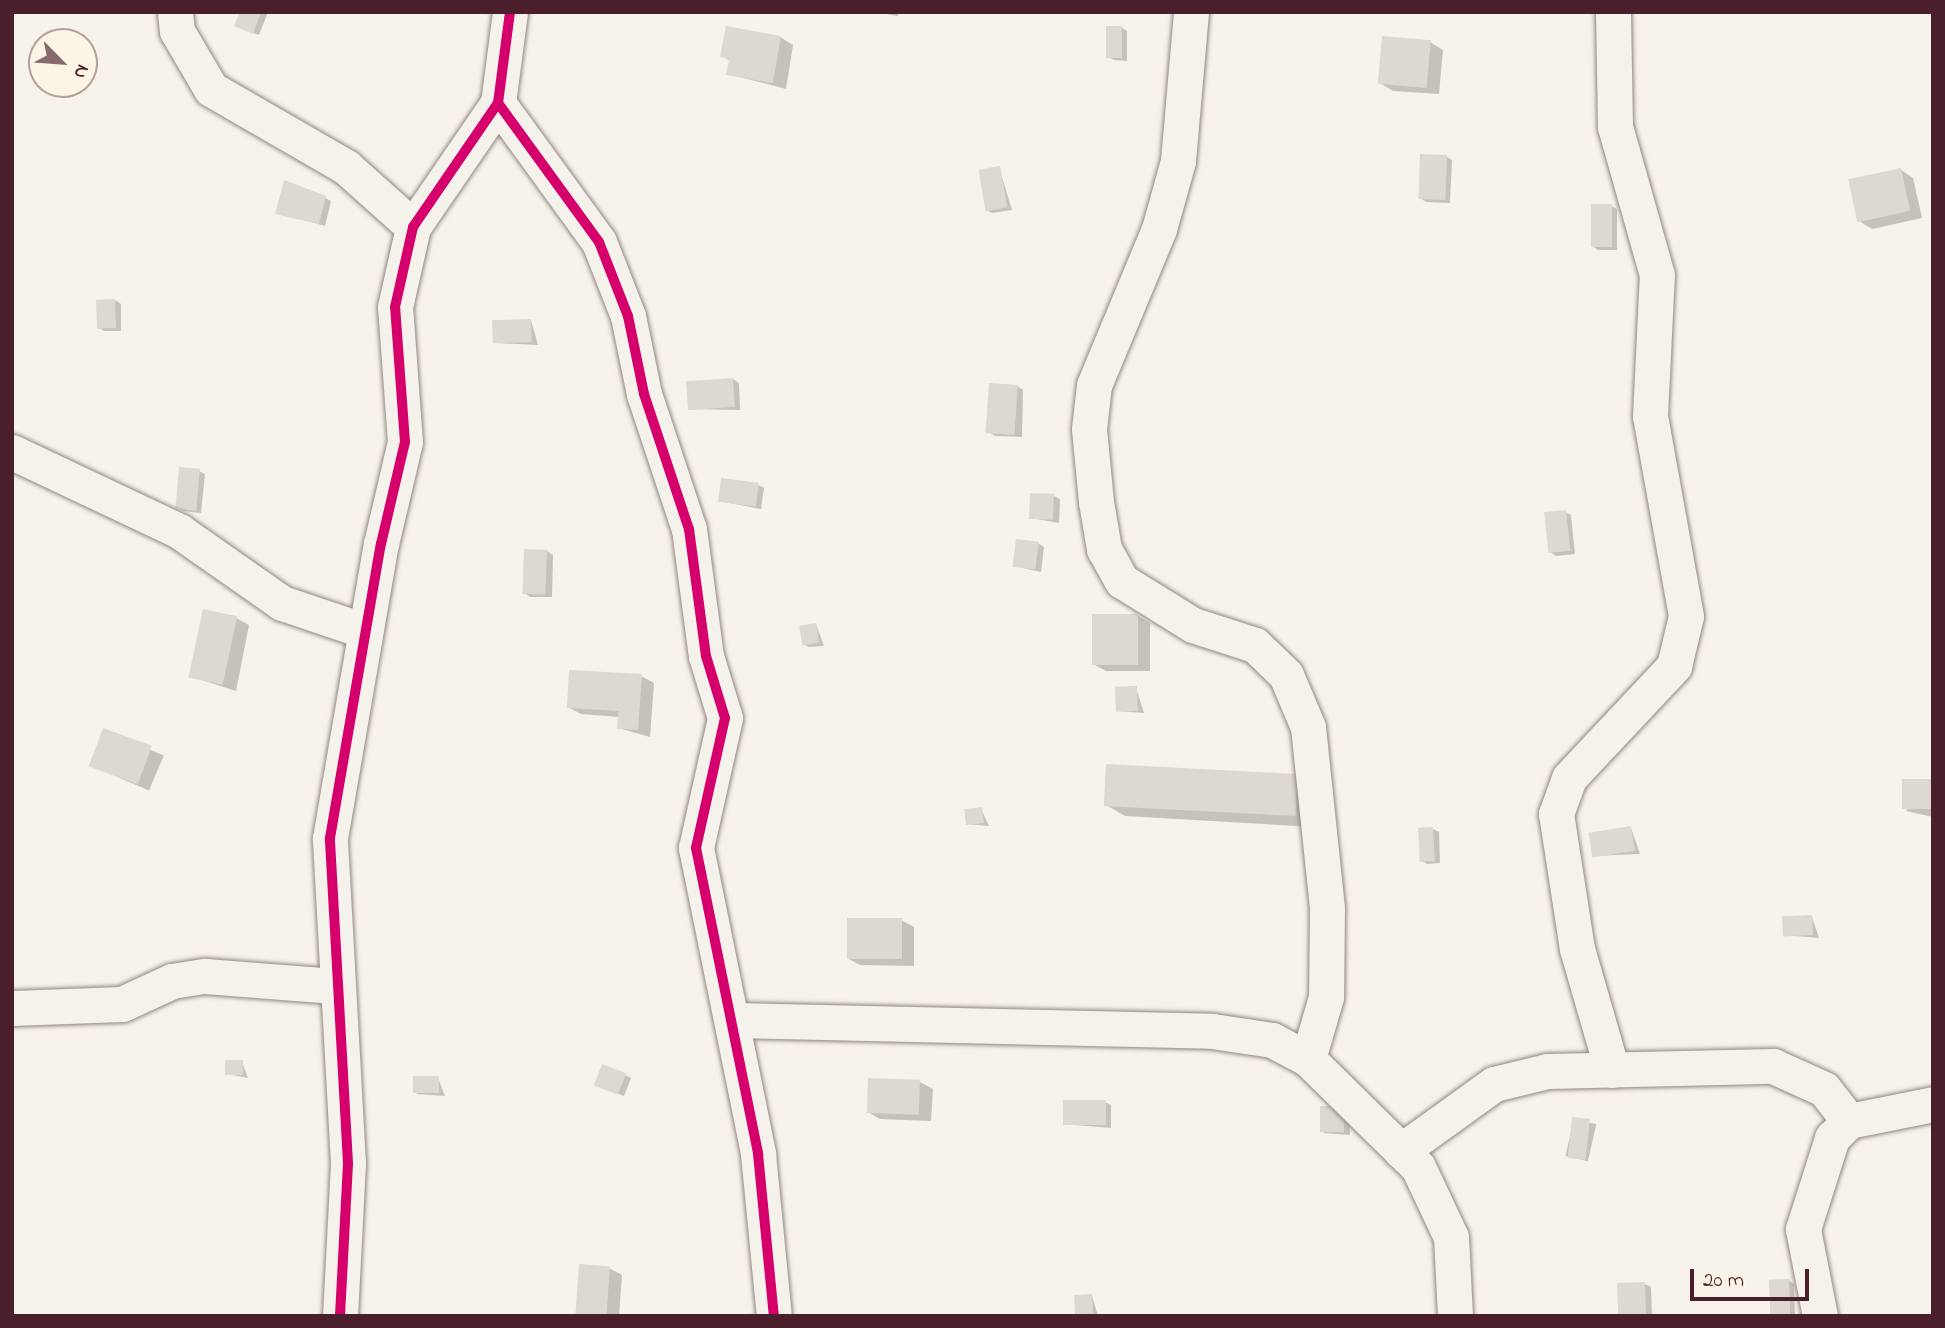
<!DOCTYPE html>
<style>
body{margin:0}
#map{position:relative;width:1945px;height:1328px;overflow:hidden;background:#f7f3ea;font-family:"Indie Flower",sans-serif}
div>[style]{position:absolute}
.shadow>*{inset:0;background:#0003;transform-origin:0 0}
.building>*{inset:0;background:#ddd8d2;transform-origin:0 0}
.roads{filter:drop-shadow(0 0 2px #908684) drop-shadow(0 0 2px #908684)}
.street>*{height:35px;margin:-17.5px;padding:0 17.5px;transform-origin:17.5px;border-radius:17.5px;background:#f5f2ec}
.cycleway>*{height:10px;margin:-5px;padding:0 5px;transform-origin:5px;border-radius:5px;background:#d6006c}
span{translate:-50% -50%;white-space:nowrap;text-align:center;line-height:1.15;-webkit-text-stroke:5px #fcf5e5;paint-order:stroke}
.frame{position:absolute;inset:0;border:14px solid #4a1f2b;pointer-events:none}
.north{position:absolute;left:28px;top:28px;width:70px;height:70px;box-sizing:border-box;background:#fcf5e5;border:2px solid #b59f9b;border-radius:50%;rotate:115deg;font-size:19px;font-weight:700;line-height:28px;text-align:center;color:#4a1f2b}
.north::after{content:'';display:block;margin:auto;width:24px;height:32px;background:#87696e;clip-path:polygon(50% 0,100% 100%,50% 72%,0 100%)}
.scale{position:absolute;left:1690px;top:1269px;width:119px;height:32px;box-sizing:border-box;border:4px solid #4a1f2b;border-top:0;padding-left:9px;font-size:21px;line-height:24px;white-space:nowrap;color:#4a1f2b;-webkit-text-stroke:5px #fcf5e5;paint-order:stroke}
</style>
<div id="map">
<div class="shadow">
<div style="clip-path:polygon(242px 12px,268px 12px,259px 35px,242px 29px)"></div>
<div style="clip-path:polygon(875px 12px,899px 12px,898px 16px)"></div>
<div style="clip-path:polygon(1121px 27px,1127px 31px,1127px 61px,1114px 60px,1108px 57px)"></div>
<div style="clip-path:polygon(780px 37px,793px 45px,786px 89px,728px 74px,730px 61px,722px 56px)"></div>
<div style="clip-path:polygon(1430px 42px,1443px 50px,1439px 94px,1393px 91px,1380px 83px)"></div>
<div style="clip-path:polygon(1447px 157px,1452px 160px,1450px 203px,1426px 202px,1420px 198px)"></div>
<div style="clip-path:polygon(999px 167px,1012px 210px,992px 213px,986px 210px)"></div>
<div style="clip-path:polygon(1901px 170px,1913px 178px,1922px 218px,1872px 229px,1859px 221px)"></div>
<div style="clip-path:polygon(325px 198px,331px 201px,325px 226px,277px 213px)"></div>
<div style="clip-path:polygon(1611px 206px,1617px 209px,1617px 250px,1598px 250px,1592px 246px)"></div>
<div style="clip-path:polygon(115px 300px,121px 304px,121px 331px,104px 331px,98px 327px)"></div>
<div style="clip-path:polygon(531px 320px,538px 345px,495px 343px)"></div>
<div style="clip-path:polygon(733px 379px,739px 383px,740px 410px,690px 409px)"></div>
<div style="clip-path:polygon(1017px 386px,1023px 390px,1022px 437px,995px 436px,989px 432px)"></div>
<div style="clip-path:polygon(199px 471px,205px 474px,201px 513px,183px 511px,177px 508px)"></div>
<div style="clip-path:polygon(758px 485px,764px 488px,761px 509px,719px 501px)"></div>
<div style="clip-path:polygon(1054px 496px,1060px 499px,1059px 523px,1031px 518px)"></div>
<div style="clip-path:polygon(1565px 512px,1571px 515px,1575px 554px,1556px 556px,1550px 552px)"></div>
<div style="clip-path:polygon(1038px 543px,1044px 547px,1041px 572px,1014px 566px)"></div>
<div style="clip-path:polygon(547px 551px,553px 555px,552px 597px,530px 597px,525px 593px)"></div>
<div style="clip-path:polygon(1137px 615px,1150px 623px,1150px 671px,1106px 671px,1093px 664px)"></div>
<div style="clip-path:polygon(236px 618px,249px 625px,236px 691px,192px 677px)"></div>
<div style="clip-path:polygon(816px 624px,824px 646px,809px 647px,803px 644px)"></div>
<div style="clip-path:polygon(641px 676px,654px 683px,650px 737px,618px 728px,619px 717px,581px 714px,568px 707px)"></div>
<div style="clip-path:polygon(1136px 688px,1144px 713px,1118px 711px)"></div>
<div style="left:104px;top:730px;width:65px;height:38px;rotate:23deg"></div>
<div style="clip-path:polygon(1297px 776px,1314px 827px,1125px 816px,1106px 805px)"></div>
<div style="clip-path:polygon(1933px 781px,1933px 817px,1906px 811px)"></div>
<div style="clip-path:polygon(981px 809px,989px 826px,967px 824px)"></div>
<div style="clip-path:polygon(1631px 828px,1640px 854px,1593px 856px)"></div>
<div style="clip-path:polygon(1433px 829px,1439px 832px,1440px 863px,1427px 864px,1421px 860px)"></div>
<div style="clip-path:polygon(1812px 917px,1819px 938px,1784px 935px)"></div>
<div style="clip-path:polygon(901px 920px,914px 927px,914px 966px,860px 965px,847px 958px)"></div>
<div style="clip-path:polygon(242px 1062px,248px 1078px,227px 1074px)"></div>
<div style="clip-path:polygon(625px 1075px,631px 1078px,624px 1096px,602px 1088px)"></div>
<div style="clip-path:polygon(438px 1078px,445px 1096px,416px 1094px)"></div>
<div style="clip-path:polygon(920px 1082px,933px 1089px,931px 1121px,880px 1119px,868px 1112px)"></div>
<div style="clip-path:polygon(1105px 1102px,1111px 1105px,1111px 1128px,1064px 1124px)"></div>
<div style="clip-path:polygon(1349px 1111px,1350px 1135px,1323px 1133px)"></div>
<div style="left:1574px;top:1119px;width:23px;height:38px;rotate:13deg"></div>
<div style="clip-path:polygon(609px 1268px,622px 1275px,619px 1316px,576px 1316px)"></div>
<div style="clip-path:polygon(1788px 1280px,1794px 1284px,1795px 1316px,1772px 1316px)"></div>
<div style="clip-path:polygon(1645px 1284px,1651px 1287px,1652px 1316px,1620px 1316px)"></div>
<div style="clip-path:polygon(1092px 1296px,1098px 1316px,1076px 1316px)"></div>
</div>
<div class="building">
<div style="clip-path:polygon(240px 12px,261px 12px,253px 34px,234px 26px)"></div>
<div style="clip-path:polygon(726px 26px,781px 36px,773px 83px,726px 75px,729px 59px,720px 57px)"></div>
<div style="left:1106px;top:26px;width:16px;height:32px"></div>
<div style="left:1382px;top:36px;width:49px;height:48px;rotate:5deg"></div>
<div style="left:1420px;top:154px;width:27px;height:45px;rotate:2deg"></div>
<div style="left:1000px;top:166px;width:42px;height:22px;rotate:80deg"></div>
<div style="left:1901px;top:168px;width:44px;height:54px;rotate:78deg"></div>
<div style="clip-path:polygon(284px 180px,326px 196px,319px 224px,275px 214px)"></div>
<div style="left:1591px;top:204px;width:21px;height:43px"></div>
<div style="left:115px;top:299px;width:29px;height:19px;rotate:88deg"></div>
<div style="left:531px;top:319px;width:23px;height:39px;rotate:88deg"></div>
<div style="left:733px;top:378px;width:29px;height:47px;rotate:86deg"></div>
<div style="left:989px;top:383px;width:29px;height:50px;rotate:4deg"></div>
<div style="left:179px;top:467px;width:21px;height:42px;rotate:5deg"></div>
<div style="left:721px;top:478px;width:38px;height:24px;rotate:7deg"></div>
<div style="left:1030px;top:493px;width:24px;height:26px;rotate:2deg"></div>
<div style="left:1566px;top:510px;width:41px;height:22px;rotate:84deg"></div>
<div style="left:1016px;top:539px;width:23px;height:28px;rotate:7deg"></div>
<div style="left:524px;top:549px;width:23px;height:45px;rotate:2deg"></div>
<div style="left:203px;top:609px;width:35px;height:70px;rotate:12deg"></div>
<div style="left:1092px;top:614px;width:46px;height:51px"></div>
<div style="left:816px;top:623px;width:20px;height:17px;rotate:81deg"></div>
<div style="clip-path:polygon(569px 670px,642px 674px,638px 730px,617px 729px,618px 711px,567px 708px)"></div>
<div style="left:1137px;top:686px;width:25px;height:22px;rotate:88deg"></div>
<div style="left:103px;top:728px;width:52px;height:41px;rotate:20deg"></div>
<div style="left:1106px;top:764px;width:192px;height:42px;rotate:3deg"></div>
<div style="left:1933px;top:779px;width:30px;height:31px;rotate:90deg"></div>
<div style="left:982px;top:807px;width:16px;height:18px;rotate:83deg"></div>
<div style="left:1631px;top:826px;width:25px;height:43px;rotate:81deg"></div>
<div style="left:1433px;top:827px;width:34px;height:15px;rotate:87deg"></div>
<div style="left:1812px;top:915px;width:20px;height:30px;rotate:87deg"></div>
<div style="left:847px;top:918px;width:55px;height:41px"></div>
<div style="left:225px;top:1060px;width:18px;height:15px"></div>
<div style="left:602px;top:1064px;width:26px;height:23px;rotate:21deg"></div>
<div style="left:439px;top:1076px;width:17px;height:26px;rotate:90deg"></div>
<div style="left:868px;top:1078px;width:52px;height:35px;rotate:2deg"></div>
<div style="left:1063px;top:1100px;width:43px;height:25px"></div>
<div style="left:1344px;top:1106px;width:26px;height:24px;rotate:90deg"></div>
<div style="left:1572px;top:1117px;width:18px;height:41px;rotate:6deg"></div>
<div style="left:579px;top:1264px;width:31px;height:52px;rotate:4deg"></div>
<div style="left:1789px;top:1279px;width:37px;height:20px;rotate:88deg"></div>
<div style="left:1645px;top:1282px;width:34px;height:28px;rotate:88deg"></div>
<div style="left:1092px;top:1294px;width:22px;height:18px;rotate:87deg"></div>
</div>
<div class="roads">
<div class="street">
<div style="left:175px;top:12px;width:19px;rotate:84deg"></div>
<div style="left:177px;top:31px;width:67px;rotate:59.6deg"></div>
<div style="left:211px;top:89px;width:156px;rotate:30deg"></div>
<div style="left:346px;top:167px;width:90px;rotate:41.8deg"></div>
<div style="left:510px;top:12px;width:92px;rotate:97.5deg"></div>
<div style="left:498px;top:103px;width:172px;rotate:54deg"></div>
<div style="left:599px;top:242px;width:79px;rotate:68.6deg"></div>
<div style="left:628px;top:316px;width:80px;rotate:78.4deg"></div>
<div style="left:644px;top:394px;width:142px;rotate:71.6deg"></div>
<div style="left:689px;top:529px;width:128px;rotate:82.4deg"></div>
<div style="left:706px;top:656px;width:65px;rotate:73deg"></div>
<div style="left:725px;top:718px;width:133px;rotate:102.6deg"></div>
<div style="left:696px;top:848px;width:312px;rotate:78.5deg"></div>
<div style="left:758px;top:1154px;width:163px;rotate:84.4deg"></div>
<div style="left:1191px;top:12px;width:150px;rotate:95deg"></div>
<div style="left:1178px;top:161px;width:71px;rotate:105.6deg"></div>
<div style="left:1159px;top:229px;width:169px;rotate:112.6deg"></div>
<div style="left:1094px;top:385px;width:44px;rotate:96.5deg"></div>
<div style="left:1089px;top:429px;width:73px;rotate:84.5deg"></div>
<div style="left:1096px;top:502px;width:48px;rotate:80.3deg"></div>
<div style="left:1104px;top:549px;width:37px;rotate:61deg"></div>
<div style="left:1122px;top:581px;width:84px;rotate:31.8deg"></div>
<div style="left:1193px;top:625px;width:65px;rotate:17.9deg"></div>
<div style="left:1255px;top:645px;width:43px;rotate:44.1deg"></div>
<div style="left:1286px;top:675px;width:56px;rotate:67.1deg"></div>
<div style="left:1308px;top:727px;width:182px;rotate:84deg"></div>
<div style="left:1327px;top:908px;width:89px;rotate:90.6deg"></div>
<div style="left:1326px;top:997px;width:65px;rotate:106.2deg"></div>
<div style="left:12px;top:452px;width:185px;rotate:25.3deg"></div>
<div style="left:179px;top:531px;width:126px;rotate:35deg"></div>
<div style="left:282px;top:603px;width:88px;rotate:18.6deg"></div>
<div style="left:12px;top:1008px;width:110px;rotate:-2.1deg"></div>
<div style="left:122px;top:1004px;width:55px;rotate:-24.7deg"></div>
<div style="left:172px;top:981px;width:33px;rotate:-9deg"></div>
<div style="left:205px;top:976px;width:130px;rotate:4.4deg"></div>
<div style="left:734px;top:1020px;width:478px;rotate:1.3deg"></div>
<div style="left:1212px;top:1031px;width:61px;rotate:8.5deg"></div>
<div style="left:1272px;top:1040px;width:41px;rotate:27.8deg"></div>
<div style="left:1308px;top:1059px;width:154px;rotate:44.5deg"></div>
<div style="left:1418px;top:1167px;width:77px;rotate:64.8deg"></div>
<div style="left:1451px;top:1237px;width:79px;rotate:87.1deg"></div>
<div style="left:1612px;top:1070px;width:126px;rotate:-106.1deg"></div>
<div style="left:1577px;top:949px;width:137px;rotate:-98.8deg"></div>
<div style="left:1556px;top:814px;width:38px;rotate:-70deg"></div>
<div style="left:1569px;top:778px;width:154px;rotate:-46.8deg"></div>
<div style="left:1674px;top:666px;width:51px;rotate:-76.5deg"></div>
<div style="left:1686px;top:616px;width:203px;rotate:-100.2deg"></div>
<div style="left:1650px;top:416px;width:141px;rotate:-87.2deg"></div>
<div style="left:1657px;top:275px;width:154px;rotate:-105.8deg"></div>
<div style="left:1615px;top:127px;width:115px;rotate:-91deg"></div>
<div style="left:1401px;top:1151px;width:115px;rotate:-35.8deg"></div>
<div style="left:1494px;top:1084px;width:55px;rotate:-13.8deg"></div>
<div style="left:1547px;top:1071px;width:226px;rotate:-1.3deg"></div>
<div style="left:1773px;top:1066px;width:56px;rotate:24.3deg"></div>
<div style="left:1824px;top:1089px;width:41px;rotate:52deg"></div>
<div style="left:340px;top:1316px;width:153px;rotate:-87deg"></div>
<div style="left:348px;top:1163px;width:325px;rotate:-93.2deg"></div>
<div style="left:330px;top:838px;width:298px;rotate:-80.2deg"></div>
<div style="left:381px;top:544px;width:105px;rotate:-76.8deg"></div>
<div style="left:405px;top:442px;width:135px;rotate:-94.2deg"></div>
<div style="left:395px;top:307px;width:82px;rotate:-77.3deg"></div>
<div style="left:413px;top:227px;width:150px;rotate:-55.6deg"></div>
<div style="left:1820px;top:1316px;width:89px;rotate:-101.1deg"></div>
<div style="left:1803px;top:1229px;width:96px;rotate:-72.3deg"></div>
<div style="left:1832px;top:1138px;width:24px;rotate:-45deg"></div>
<div style="left:1849px;top:1121px;width:86px;rotate:-11.4deg"></div>
</div>
</div>
<div class="cycleway">
<div style="left:510px;top:12px;width:92px;rotate:97.5deg"></div>
<div style="left:498px;top:103px;width:172px;rotate:54deg"></div>
<div style="left:599px;top:242px;width:79px;rotate:68.6deg"></div>
<div style="left:628px;top:316px;width:80px;rotate:78.4deg"></div>
<div style="left:644px;top:394px;width:142px;rotate:71.6deg"></div>
<div style="left:689px;top:529px;width:128px;rotate:82.4deg"></div>
<div style="left:706px;top:656px;width:65px;rotate:73deg"></div>
<div style="left:725px;top:718px;width:133px;rotate:102.6deg"></div>
<div style="left:696px;top:848px;width:312px;rotate:78.5deg"></div>
<div style="left:758px;top:1154px;width:163px;rotate:84.4deg"></div>
<div style="left:340px;top:1316px;width:153px;rotate:-87deg"></div>
<div style="left:348px;top:1163px;width:325px;rotate:-93.2deg"></div>
<div style="left:330px;top:838px;width:298px;rotate:-80.2deg"></div>
<div style="left:381px;top:544px;width:105px;rotate:-76.8deg"></div>
<div style="left:405px;top:442px;width:135px;rotate:-94.2deg"></div>
<div style="left:395px;top:307px;width:82px;rotate:-77.3deg"></div>
<div style="left:413px;top:227px;width:150px;rotate:-55.6deg"></div>
</div>
<div class="frame"></div>
<div class="north">N</div>
<div class="scale">20 m</div>
</div>
